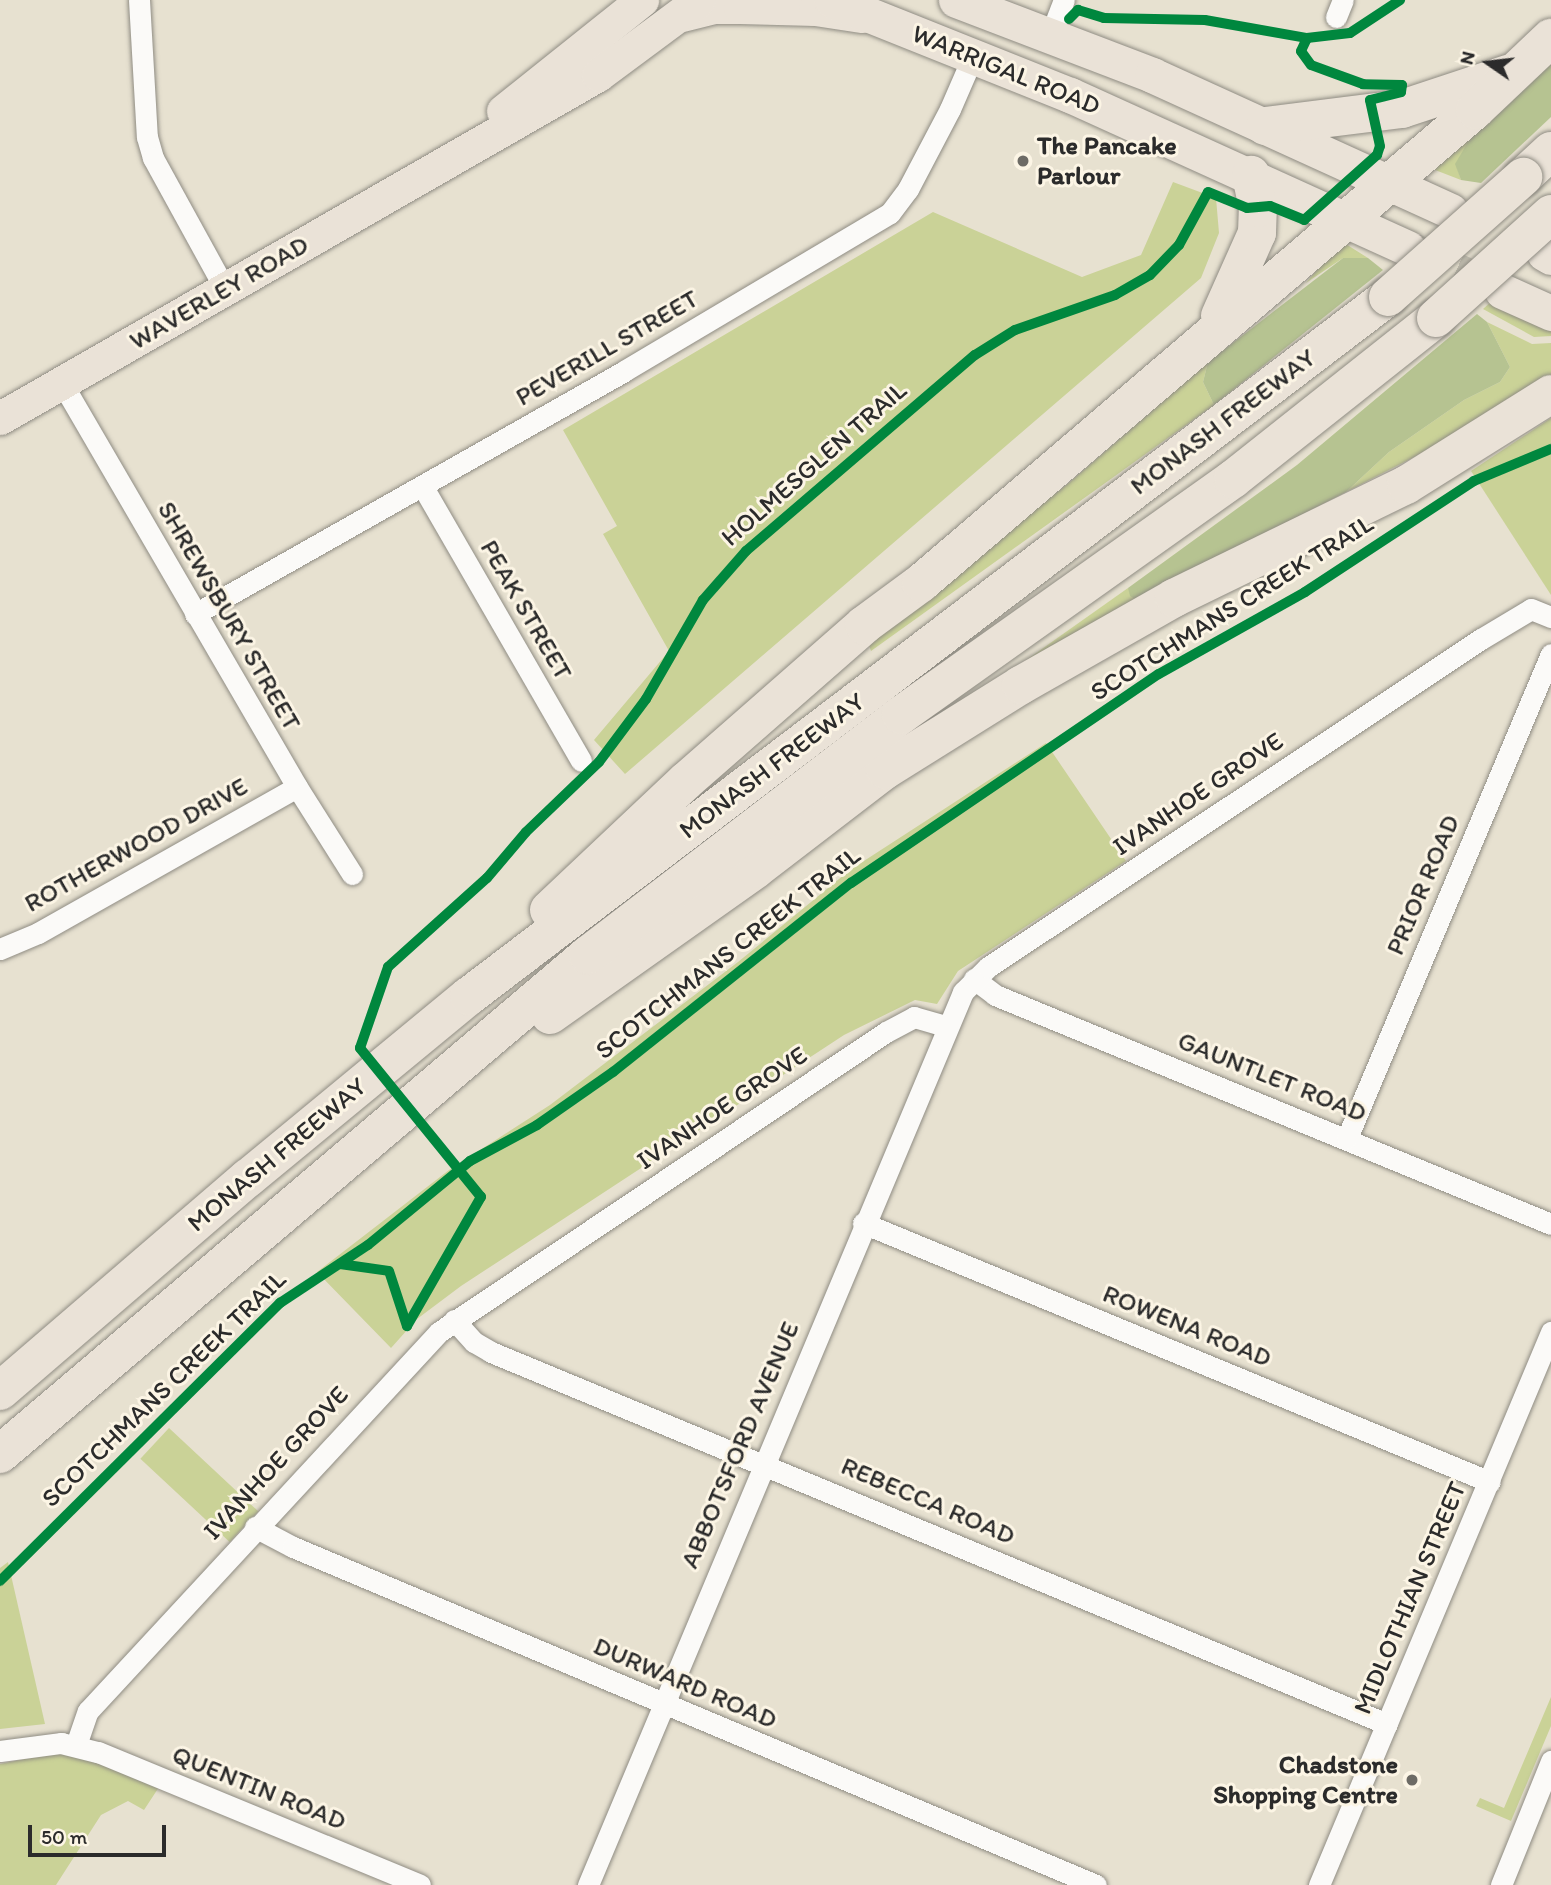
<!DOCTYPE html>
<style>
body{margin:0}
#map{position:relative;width:1551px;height:1885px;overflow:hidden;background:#e7e1d0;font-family:Itim,sans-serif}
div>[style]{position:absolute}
.green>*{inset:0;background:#cad297;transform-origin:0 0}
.forest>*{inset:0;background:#b6c391}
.trunk-tunnel>*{height:35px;margin-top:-17.5px;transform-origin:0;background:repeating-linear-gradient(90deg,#c1bdaf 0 35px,transparent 0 53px)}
.roads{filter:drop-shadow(0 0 2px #8f8c83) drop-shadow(0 0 2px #8f8c83)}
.minor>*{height:21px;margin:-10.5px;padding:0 10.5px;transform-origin:10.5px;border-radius:10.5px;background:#fbfaf8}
.primary>*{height:33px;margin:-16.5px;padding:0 16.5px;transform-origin:16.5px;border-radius:16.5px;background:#eae2d7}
.trunk>*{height:35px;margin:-17.5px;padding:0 17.5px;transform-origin:17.5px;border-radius:17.5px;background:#eae2d7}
.motorway>*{height:38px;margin:-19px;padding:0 19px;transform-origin:19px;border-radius:19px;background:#eae2d7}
.bridges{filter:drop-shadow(0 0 2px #8f8c83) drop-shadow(0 0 2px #8f8c83)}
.motorway-bridge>*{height:38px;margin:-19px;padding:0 19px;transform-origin:19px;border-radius:19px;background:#eae2d7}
.cycleway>*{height:10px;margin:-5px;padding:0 5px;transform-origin:5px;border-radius:5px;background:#00873e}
.dots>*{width:19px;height:19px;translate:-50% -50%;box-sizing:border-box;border:4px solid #fcf5e5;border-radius:50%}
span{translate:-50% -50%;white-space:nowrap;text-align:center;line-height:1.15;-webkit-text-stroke:6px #fcf5e5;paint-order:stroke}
.street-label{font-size:26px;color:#2b2b2b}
.poi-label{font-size:26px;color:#2b2b2b;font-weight:700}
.left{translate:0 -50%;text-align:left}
.right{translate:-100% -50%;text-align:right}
.north{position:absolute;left:1453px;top:28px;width:70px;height:70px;-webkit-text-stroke:5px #fcf5e5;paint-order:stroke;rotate:284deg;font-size:19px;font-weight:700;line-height:28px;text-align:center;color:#2b2b2b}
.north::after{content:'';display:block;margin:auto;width:24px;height:32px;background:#2b2b2b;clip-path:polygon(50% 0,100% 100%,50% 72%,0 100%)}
.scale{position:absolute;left:28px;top:1825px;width:138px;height:32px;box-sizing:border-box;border:4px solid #2b2b2b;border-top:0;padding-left:9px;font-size:21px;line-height:24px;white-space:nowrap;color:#2b2b2b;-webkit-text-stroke:5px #fcf5e5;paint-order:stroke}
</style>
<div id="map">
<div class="green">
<div style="clip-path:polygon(1487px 117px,1456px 164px,1461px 180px,1430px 168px)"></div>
<div style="clip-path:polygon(1173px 182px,1216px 198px,1219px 233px,1201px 278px,625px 774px,594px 740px,669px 651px,603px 534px,617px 526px,563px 430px,933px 212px,1082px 277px,1141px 255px)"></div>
<div style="clip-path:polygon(1341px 241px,1368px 258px,1343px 258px,1306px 283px)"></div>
<div style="clip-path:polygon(1493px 300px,1551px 328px,1551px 336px,1534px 337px,1483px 309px)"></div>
<div style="clip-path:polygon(1487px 322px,1532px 344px,1551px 343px,1551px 375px,1457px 435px,1346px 492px,1389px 452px,1464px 400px,1500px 382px,1510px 367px)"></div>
<div style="clip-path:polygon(1208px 362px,1203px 382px,1214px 405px,871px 651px,868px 642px,1070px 482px)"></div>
<div style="clip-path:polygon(1551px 418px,1551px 595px,1471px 471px)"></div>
<div style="clip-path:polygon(1128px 588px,1137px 600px,1008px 673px)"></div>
<div style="clip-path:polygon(1046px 743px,1126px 861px,958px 971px,937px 1004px,915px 1000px,844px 1035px,461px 1286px,417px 1319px,391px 1348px,317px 1272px,449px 1170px,550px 1105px,738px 962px,850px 870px)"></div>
<div style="left:169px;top:1428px;width:122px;height:42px;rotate:43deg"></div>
<div style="clip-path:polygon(8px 1562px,45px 1724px,0 1729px,0 1568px)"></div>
<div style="clip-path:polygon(1551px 1697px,1551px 1726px,1511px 1821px,1476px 1806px,1480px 1798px,1504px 1808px)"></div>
<div style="clip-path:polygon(74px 1749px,161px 1784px,144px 1810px,128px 1801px,101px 1815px,56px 1885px,0 1885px,0 1764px)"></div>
</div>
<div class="forest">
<div style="clip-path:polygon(1551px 63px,1551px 117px,1481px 183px,1461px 180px,1455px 164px,1471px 137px)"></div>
<div style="clip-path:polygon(1343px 258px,1368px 258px,1383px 270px,1214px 405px,1203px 382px,1208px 362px)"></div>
<div style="clip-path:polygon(1477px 314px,1487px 322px,1510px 367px,1500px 382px,1464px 400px,1389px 452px,1346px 492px,1137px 600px,1130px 596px,1128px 588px,1297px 465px)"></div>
</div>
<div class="trunk-tunnel">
<div style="left:1408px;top:248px;width:103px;rotate:24.6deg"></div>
</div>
<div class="roads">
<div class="minor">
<div style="left:139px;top:0;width:137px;rotate:86.7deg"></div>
<div style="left:147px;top:137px;width:22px;rotate:74deg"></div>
<div style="left:153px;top:158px;width:149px;rotate:61.2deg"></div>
<div style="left:1336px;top:17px;width:18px;rotate:-68deg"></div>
<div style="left:1050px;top:36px;width:39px;rotate:-69deg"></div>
<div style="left:62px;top:383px;width:467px;rotate:59.8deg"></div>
<div style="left:297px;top:787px;width:103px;rotate:57.7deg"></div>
<div style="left:423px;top:487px;width:316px;rotate:60deg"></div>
<div style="left:195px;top:614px;width:493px;rotate:-29.5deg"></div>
<div style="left:624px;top:371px;width:309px;rotate:-30.7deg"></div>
<div style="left:890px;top:213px;width:30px;rotate:-53deg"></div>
<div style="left:908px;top:189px;width:90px;rotate:-62.3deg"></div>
<div style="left:950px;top:109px;width:58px;rotate:-66.5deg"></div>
<div style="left:0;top:949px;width:41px;rotate:-22.8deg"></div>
<div style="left:38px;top:933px;width:297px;rotate:-29.4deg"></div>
<div style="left:974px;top:979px;width:26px;rotate:37deg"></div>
<div style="left:995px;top:995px;width:601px;rotate:22.39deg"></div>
<div style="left:1347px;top:1138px;width:525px;rotate:-67.15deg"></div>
<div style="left:863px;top:1223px;width:678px;rotate:22.44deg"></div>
<div style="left:454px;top:1320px;width:30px;rotate:48deg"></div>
<div style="left:474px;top:1342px;width:20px;rotate:30deg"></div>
<div style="left:491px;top:1352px;width:970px;rotate:22.55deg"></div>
<div style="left:255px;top:1527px;width:43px;rotate:27.8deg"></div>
<div style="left:293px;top:1547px;width:871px;rotate:22.83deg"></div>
<div style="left:76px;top:1745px;width:36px;rotate:-71deg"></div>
<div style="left:88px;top:1711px;width:517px;rotate:-47.2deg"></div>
<div style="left:439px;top:1332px;width:538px;rotate:-33.87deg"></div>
<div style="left:886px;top:1032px;width:32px;rotate:-28deg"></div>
<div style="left:914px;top:1017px;width:32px;rotate:16deg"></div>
<div style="left:0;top:1751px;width:62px;rotate:-7.5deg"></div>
<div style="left:61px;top:1743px;width:38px;rotate:14deg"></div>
<div style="left:98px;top:1752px;width:348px;rotate:22.4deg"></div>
<div style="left:588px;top:1885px;width:969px;rotate:-67.22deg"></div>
<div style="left:963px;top:992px;width:35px;rotate:-45deg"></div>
<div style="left:988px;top:967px;width:592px;rotate:-33.64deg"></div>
<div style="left:1481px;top:639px;width:58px;rotate:-31deg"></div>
<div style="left:1531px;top:609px;width:22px;rotate:22deg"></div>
<div style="left:1319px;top:1885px;width:600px;rotate:-67.24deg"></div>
<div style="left:1501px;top:1885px;width:134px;rotate:-68deg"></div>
</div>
<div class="primary">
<div style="left:682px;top:15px;width:32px;rotate:-14deg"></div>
<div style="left:713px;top:7px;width:27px"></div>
<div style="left:740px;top:7px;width:75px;rotate:1.5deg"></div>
<div style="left:815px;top:9px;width:48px;rotate:8.5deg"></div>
<div style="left:503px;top:111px;width:178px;rotate:-38.6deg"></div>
<div style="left:0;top:418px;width:689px;rotate:-29.84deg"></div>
<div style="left:598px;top:75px;width:126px;rotate:-36.6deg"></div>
</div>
<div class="trunk">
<div style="left:832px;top:0;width:256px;rotate:21.8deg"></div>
<div style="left:1070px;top:95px;width:371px;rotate:24.4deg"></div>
<div style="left:956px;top:0;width:210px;rotate:20.9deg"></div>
<div style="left:1152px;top:75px;width:328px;rotate:24.5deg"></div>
<div style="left:1544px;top:253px;width:8px;rotate:30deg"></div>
<div style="left:1502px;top:291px;width:54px;rotate:24.2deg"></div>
</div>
<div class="motorway">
<div style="left:1265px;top:126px;width:138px;rotate:-7.1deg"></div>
<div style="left:1402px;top:109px;width:112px;rotate:-18.3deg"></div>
<div style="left:1523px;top:177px;width:38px;rotate:-43deg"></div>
<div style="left:1220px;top:316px;width:91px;rotate:-66deg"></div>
<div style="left:1257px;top:233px;width:25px;rotate:-88deg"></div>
<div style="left:1258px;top:208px;width:34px;rotate:-102deg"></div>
<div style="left:549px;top:910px;width:188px;rotate:-43.3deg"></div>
<div style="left:686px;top:781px;width:237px;rotate:-41.2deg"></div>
<div style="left:864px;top:625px;width:71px;rotate:-36.4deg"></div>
<div style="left:921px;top:583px;width:728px;rotate:-40.49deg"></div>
<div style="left:1475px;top:110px;width:105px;rotate:-43.5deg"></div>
<div style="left:550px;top:1015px;width:252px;rotate:-35.3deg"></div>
<div style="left:756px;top:869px;width:163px;rotate:-37.5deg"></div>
<div style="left:885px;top:770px;width:160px;rotate:-32deg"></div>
<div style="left:1021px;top:685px;width:176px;rotate:-29.6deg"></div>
<div style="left:1174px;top:598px;width:258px;rotate:-26deg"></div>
<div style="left:1406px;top:485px;width:171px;rotate:-32.1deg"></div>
<div style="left:0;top:1391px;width:327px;rotate:-40.7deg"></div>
<div style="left:248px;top:1178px;width:286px;rotate:-39.5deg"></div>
<div style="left:469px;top:996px;width:1155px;rotate:-37.26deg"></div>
<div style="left:0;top:1454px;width:771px;rotate:-40.32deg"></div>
<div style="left:588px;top:955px;width:394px;rotate:-37.5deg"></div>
<div style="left:901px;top:715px;width:407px;rotate:-35.4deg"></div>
<div style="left:1233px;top:479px;width:259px;rotate:-38.4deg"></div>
</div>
</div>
<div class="bridges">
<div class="motorway-bridge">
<div style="left:1388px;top:297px;width:181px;rotate:-41.6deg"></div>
<div style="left:1436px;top:318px;width:155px;rotate:-42.1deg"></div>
</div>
</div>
<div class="cycleway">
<div style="left:1069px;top:19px;width:13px;rotate:-45deg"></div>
<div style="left:1078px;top:10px;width:27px;rotate:17deg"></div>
<div style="left:1104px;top:18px;width:101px;rotate:1.1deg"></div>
<div style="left:1205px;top:20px;width:104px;rotate:10deg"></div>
<div style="left:1307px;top:38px;width:43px;rotate:-6.6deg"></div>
<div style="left:1350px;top:33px;width:60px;rotate:-33.4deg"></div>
<div style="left:340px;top:1264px;width:49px;rotate:8.1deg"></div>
<div style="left:389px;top:1271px;width:58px;rotate:71.9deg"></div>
<div style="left:407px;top:1326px;width:149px;rotate:-60.2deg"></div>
<div style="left:481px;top:1197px;width:192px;rotate:-129.1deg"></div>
<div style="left:360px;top:1048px;width:86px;rotate:-70.9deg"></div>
<div style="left:388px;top:967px;width:133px;rotate:-42deg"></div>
<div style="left:487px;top:878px;width:60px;rotate:-49.7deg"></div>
<div style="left:526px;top:832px;width:101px;rotate:-43.8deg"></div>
<div style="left:599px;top:762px;width:79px;rotate:-53.3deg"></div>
<div style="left:646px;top:699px;width:114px;rotate:-60.1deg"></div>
<div style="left:703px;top:600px;width:65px;rotate:-48.7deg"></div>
<div style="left:746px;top:551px;width:301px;rotate:-40.6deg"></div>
<div style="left:975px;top:355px;width:47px;rotate:-32deg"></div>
<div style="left:1015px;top:330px;width:106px;rotate:-19.3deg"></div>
<div style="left:1115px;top:295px;width:40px;rotate:-29.7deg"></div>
<div style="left:1150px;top:275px;width:42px;rotate:-46deg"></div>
<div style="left:1179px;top:245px;width:60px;rotate:-61.3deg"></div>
<div style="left:1208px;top:192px;width:42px;rotate:22.3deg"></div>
<div style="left:1247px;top:208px;width:23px;rotate:-5deg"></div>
<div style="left:1270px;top:206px;width:37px;rotate:22deg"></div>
<div style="left:1304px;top:220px;width:98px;rotate:-41.7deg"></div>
<div style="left:1377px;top:155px;width:9px;rotate:-72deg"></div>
<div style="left:1380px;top:146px;width:47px;rotate:-102.3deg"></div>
<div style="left:1370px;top:100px;width:32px;rotate:-14deg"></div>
<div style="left:1401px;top:92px;width:7px;rotate:-82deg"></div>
<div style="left:1402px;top:85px;width:39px;rotate:-179deg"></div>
<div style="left:1363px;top:84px;width:55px;rotate:-159.9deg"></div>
<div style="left:1311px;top:65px;width:17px;rotate:-126deg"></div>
<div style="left:1301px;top:51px;width:14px;rotate:-65deg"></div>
<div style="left:0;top:1581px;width:395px;rotate:-44.8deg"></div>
<div style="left:280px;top:1303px;width:105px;rotate:-33.4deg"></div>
<div style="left:368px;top:1245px;width:132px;rotate:-39.5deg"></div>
<div style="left:470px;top:1161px;width:76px;rotate:-28.2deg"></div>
<div style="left:537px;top:1125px;width:93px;rotate:-34.9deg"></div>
<div style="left:613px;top:1072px;width:304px;rotate:-38.5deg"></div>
<div style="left:851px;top:883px;width:372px;rotate:-34.2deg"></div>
<div style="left:1159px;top:674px;width:167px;rotate:-29.3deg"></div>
<div style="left:1305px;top:592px;width:202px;rotate:-33.3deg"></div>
<div style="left:1474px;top:481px;width:83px;rotate:-22.6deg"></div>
</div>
<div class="dots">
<div style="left:1023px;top:161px;background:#6d6b65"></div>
<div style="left:1412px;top:1780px;background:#6d6b65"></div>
</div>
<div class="street-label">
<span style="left:1006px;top:70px;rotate:22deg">WARRIGAL ROAD</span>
<span style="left:219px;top:293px;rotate:-30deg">WAVERLEY ROAD</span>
<span style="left:607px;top:348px;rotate:-30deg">PEVERILL STREET</span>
<span style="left:1223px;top:422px;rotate:-37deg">MONASH FREEWAY</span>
<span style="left:814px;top:464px;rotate:-41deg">HOLMESGLEN TRAIL</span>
<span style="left:1232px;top:608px;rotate:-32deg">SCOTCHMANS CREEK TRAIL</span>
<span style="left:526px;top:610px;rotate:60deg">PEAK STREET</span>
<span style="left:229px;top:616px;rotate:60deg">SHREWSBURY STREET</span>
<span style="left:772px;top:766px;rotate:-37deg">MONASH FREEWAY</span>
<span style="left:1198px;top:794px;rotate:-34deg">IVANHOE GROVE</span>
<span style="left:136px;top:845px;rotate:-29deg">ROTHERWOOD DRIVE</span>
<span style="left:1423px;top:885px;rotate:-67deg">PRIOR ROAD</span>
<span style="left:728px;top:953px;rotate:-38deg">SCOTCHMANS CREEK TRAIL</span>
<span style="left:1272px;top:1077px;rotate:22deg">GAUNTLET ROAD</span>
<span style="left:722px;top:1108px;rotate:-34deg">IVANHOE GROVE</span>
<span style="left:277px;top:1155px;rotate:-40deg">MONASH FREEWAY</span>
<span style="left:1187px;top:1326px;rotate:22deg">ROWENA ROAD</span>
<span style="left:164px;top:1389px;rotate:-44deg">SCOTCHMANS CREEK TRAIL</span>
<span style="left:740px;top:1445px;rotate:-67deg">ABBOTSFORD AVENUE</span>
<span style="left:276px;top:1463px;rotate:-47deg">IVANHOE GROVE</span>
<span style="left:928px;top:1501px;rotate:23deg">REBECCA ROAD</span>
<span style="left:1410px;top:1598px;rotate:-67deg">MIDLOTHIAN STREET</span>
<span style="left:685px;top:1683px;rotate:23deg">DURWARD ROAD</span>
<span style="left:259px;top:1788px;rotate:22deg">QUENTIN ROAD</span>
</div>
<div class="poi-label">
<span class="left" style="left:1037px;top:161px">The Pancake<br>Parlour</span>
<span class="right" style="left:1398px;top:1780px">Chadstone<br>Shopping Centre</span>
</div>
<div class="north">N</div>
<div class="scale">50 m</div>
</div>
